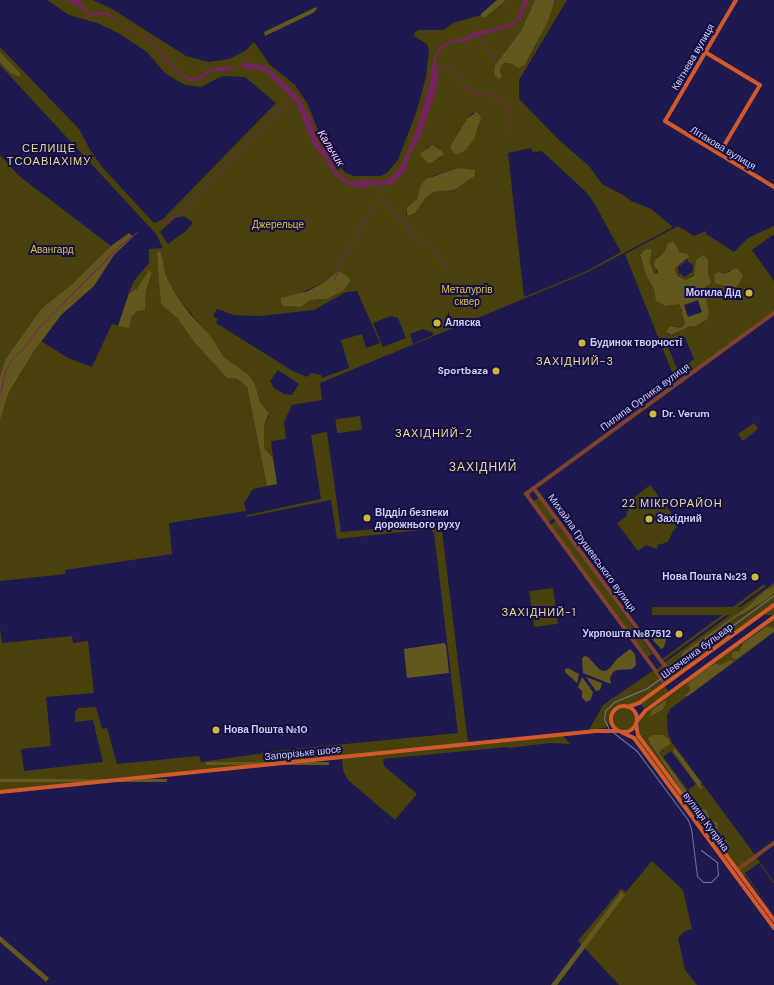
<!DOCTYPE html>
<meta charset="utf-8">
<style>
body{margin:0}
#map{position:relative;width:774px;height:985px;overflow:hidden;background:#1e1a50;font-family:"DM Sans",sans-serif}
div>[style]{position:absolute}
.green>*{inset:0;background:#49410c;transform-origin:0 0}
.round{border-radius:50%}
.forest>*{inset:0;background:#62581e;transform-origin:0 0}
.water>*{inset:0;background:#73245e}
.stream>*{height:1px;margin:-0.5px;padding:0 0.5px;transform-origin:0.5px;border-radius:0.5px;background:#73245e}
.minor>*{height:3.5px;margin:-1.75px;padding:0 1.75px;transform-origin:1.75px;border-radius:1.75px;background:#7c422d}
.major>*{height:4px;margin:-2px;padding:0 2px;transform-origin:2px;border-radius:2px;background:#d1592b}
.major>.ring{margin:-2px;padding:0;box-sizing:content-box;background:none;border:4px solid #d1592b;border-radius:50%}
.tram>*{height:1px;margin:-0.5px;padding:0 0.5px;transform-origin:0.5px;border-radius:0.5px;background:#7474a0}
.dots>*{width:11px;height:11px;translate:-50% -50%;box-sizing:border-box;border:2px solid #150f45;border-radius:50%}
span{translate:-50% -50%;white-space:nowrap;text-align:center;line-height:1.15;-webkit-text-stroke:4px #150f45;paint-order:stroke}
.street-label{font-size:10px;color:#ccd0f2}
.park-label{font-size:10px;color:#dbc427}
.poi-label{font-size:10px;color:#ccd0f2;font-weight:700}
.right{translate:-100% -50%;text-align:right}
.left{translate:0 -50%;text-align:left}
.water-label{font-size:11px;color:#fdceec;font-style:italic}
.neighbourhood-label{font-size:11px;color:#e9dc8d;letter-spacing:1px}
.quarter-label{font-size:12px;color:#e9dc8d;letter-spacing:1px}
</style>
<div id="map">
<div class="green">
<div style="clip-path:polygon(evenodd,47px 0,93px 0,112px 9px,186px 56px,209px 62px,229px 59px,245px 51px,254px 42px,270px 65px,295px 85px,307px 103px,320px 135px,339px 166px,346px 173px,354px 176px,380px 176px,387px 173px,398px 160px,417px 110px,426px 77px,429px 50px,427px 44px,414px 36px,415px 32px,419px 30px,444px 30px,453px 23px,481px 15px,486px 17px,506px 0,535px 0,521px 31px,495px 65px,500px 71px,501px 66px,506px 63px,513px 64px,518px 68px,525px 65px,536px 45px,556px 0,567px 0,519px 80px,519px 99px,560px 141px,589px 166px,602px 184px,623px 195px,631px 201px,651px 209px,673px 227px,586px 273px,320px 383px,322px 400px,292px 405px,284px 422px,286px 439px,271px 441px,273px 458px,264px 448px,264px 425px,269px 416px,268px 411px,260px 402px,255px 384px,249px 375px,224px 357px,219px 348px,176px 295px,166px 276px,162px 256px,160px 250px,157px 253px,158px 271px,162px 304px,178px 319px,194px 342px,227px 378px,237px 379px,247px 387px,267px 486px,253px 489px,244px 503px,246px 511px,169px 523px,172px 554px,65px 570px,66px 574px,0 581px,0 420px,9px 392px,41px 341px,68px 358px,92px 367px,112px 324px,129px 328px,132px 316px,146px 299px,146px 290px,152px 273px,151px 271px,137px 289px,129px 293px,134px 281px,149px 263px,149px 249px,163px 248px,156px 234px,0 65px,0 47px,79px 129px,90px 150px,102px 167px,154px 223px,162px 220px,276px 103px,245px 77px,222px 76px,201px 87px,186px 85px,176px 80px,165px 73px,147px 52px,120px 34px,97px 23px,69px 15px,47px 0,472px 113px,478px 113px,481px 119px,478px 129px,469px 147px,464px 125px,472px 113px,47px 0,429px 146px,439px 148px,443px 152px,441px 157px,433px 162px,426px 149px,429px 146px,47px 0,531px 148px,533px 152px,541px 151px,545px 154px,586px 192px,593px 201px,621px 252px,585px 272px,524px 297px,508px 153px,531px 148px,47px 0,457px 168px,476px 173px,475px 176px,454px 190px,433px 192px,425px 199px,415px 213px,409px 216px,407px 214px,406px 212px,417px 199px,420px 187px,432px 176px,457px 168px,47px 0,184px 216px,193px 223px,186px 231px,168px 244px,160px 232px,175px 218px,184px 216px,47px 0,334px 274px,322px 300px,311px 300px,299px 307px,291px 307px,298px 294px,323px 283px,334px 274px,47px 0,357px 291px,380px 343px,366px 348px,362px 334px,341px 340px,349px 368px,322px 378px,321px 375px,311px 373px,307px 377px,291px 370px,216px 323px,218px 319px,213px 316px,217px 309px,234px 315px,259px 316px,314px 310px,346px 292px,357px 291px,47px 0,391px 316px,398px 318px,406px 338px,383px 347px,373px 323px,391px 316px,47px 0,423px 329px,433px 333px,433px 335px,413px 344px,410px 334px,423px 329px,47px 0,278px 370px,299px 384px,292px 395px,284px 394px,274px 388px,270px 381px,278px 370px)"></div>
<div style="clip-path:polygon(0 155px,19px 176px,111px 246px,72px 284px,41px 309px,5px 360px,0 376px)"></div>
<div style="clip-path:polygon(evenodd,678px 226px,694px 236px,706px 231px,706px 234px,734px 252px,748px 238px,774px 226px,774px 234px,752px 250px,774px 281px,774px 311px,676px 382px,625px 254px,678px 226px,666px 247px,679px 250px,688px 260px,676px 267px,675px 270px,681px 279px,685px 280px,694px 275px,696px 267px,707px 270px,708px 276px,708px 286px,689px 292px,688px 294px,690px 296px,702px 292px,708px 310px,691px 327px,688px 327px,671px 335px,667px 334px,674px 326px,681px 328px,685px 324px,682px 317px,682px 310px,679px 304px,673px 304px,670px 306px,656px 298px,654px 289px,640px 257px,652px 252px,650px 262px,654px 274px,658px 274px,656px 269px,657px 257px,664px 252px,666px 247px,678px 226px,687px 261px,693px 265px,693px 271px,685px 277px,679px 273px,678px 267px,687px 261px,678px 226px,730px 270px,736px 287px,731px 290px,723px 286px,724px 274px,730px 270px,678px 226px,685px 337px,694px 359px,678px 371px,667px 345px,685px 337px)"></div>
<div style="left:360px;top:416px;width:14px;height:25px;rotate:82deg"></div>
<div style="clip-path:polygon(754px 423px,758px 429px,743px 441px,738px 434px)"></div>
<div style="clip-path:polygon(327px 432px,341px 532px,441px 523px,468px 743px,0 791px,0 628px,2px 643px,72px 636px,73px 643px,88px 641px,94px 693px,46px 697px,51px 746px,21px 749px,24px 771px,103px 762px,93px 720px,75px 722px,75px 713px,78px 708px,96px 707px,102px 729px,107px 728px,117px 764px,199px 756px,201px 762px,285px 750px,458px 733px,434px 533px,430px 529px,337px 539px,331px 500px,246px 517px,247px 515px,321px 499px,311px 435px)"></div>
<div style="clip-path:polygon(650px 485px,678px 522px,676px 528px,673px 531px,668px 542px,658px 545px,657px 549px,646px 545px,638px 551px,617px 523px,626px 517px,630px 501px)"></div>
<div style="left:539px;top:497px;width:26px;height:8px;rotate:53deg"></div>
<div style="left:556px;top:521px;width:164px;height:7px;rotate:54deg"></div>
<div style="clip-path:polygon(774px 583px,774px 586px,768px 589px,740px 613px,710px 633px,703px 640px,683px 652px,680px 658px,704px 642px,729px 622px,752px 610px,761px 601px,774px 593px,774px 604px,674px 677px,664px 663px)"></div>
<div style="clip-path:polygon(764px 584px,766px 586px,662px 662px,661px 660px)"></div>
<div style="left:553px;top:588px;width:36px;height:24px;rotate:82deg"></div>
<div style="left:774px;top:607px;width:8px;height:122px;rotate:90deg"></div>
<div style="clip-path:polygon(evenodd,774px 619px,774px 628px,767px 626px,741px 644px,740px 650px,737px 651px,737px 659px,774px 633px,670px 709px,667px 715px,668px 733px,671px 741px,755px 855px,737px 868px,640px 734px,638px 725px,642px 716px,774px 619px,730px 660px,732px 663px,685px 697px,685px 694px,690px 690px,689px 682px,715px 663px,720px 665px,730px 660px,774px 619px,658px 735px,667px 737px,670px 744px,661px 750px,661px 756px,688px 791px,689px 797px,685px 795px,674px 780px,649px 742px,648px 741px,658px 735px,774px 619px,676px 749px,701px 782px,703px 786px,699px 788px,676px 754px,676px 749px,774px 619px,671px 751px,696px 784px,688px 790px,663px 757px,671px 751px,774px 619px,708px 813px,711px 820px,715px 822px,717px 831px,724px 836px,723px 845px,700px 815px,708px 813px)"></div>
<div style="left:662px;top:665px;width:16px;height:8px;rotate:52deg"></div>
<div style="clip-path:polygon(654px 670px,663px 684px,639px 702px,615px 708px,610px 716px,609px 725px,605px 728px,589px 730px,603px 705px)"></div>
<div style="left:665px;top:686px;width:7px;height:30px;rotate:56deg"></div>
<div class="round" style="left:613px;top:708px;width:22px;height:22px"></div>
<div style="clip-path:polygon(563px 736px,570px 744px,550px 743px,507px 748px,507px 747px,383px 759px,384px 766px,417px 794px,395px 820px,348px 780px,343px 770px,342px 759px)"></div>
<div style="left:637px;top:736px;width:162px;height:2px;rotate:54deg"></div>
<div style="clip-path:polygon(756px 857px,774px 882px,774px 884px,759px 863px,745px 873px,774px 914px,745px 875px,744px 876px,774px 917px,739px 870px)"></div>
<div style="clip-path:polygon(652px 861px,683px 890px,692px 929px,685px 931px,678px 938px,685px 970px,697px 985px,619px 985px,578px 941px,621px 889px,626px 892px)"></div>
</div>
<div class="forest">
<div style="clip-path:polygon(497px 0,506px 0,486px 17px,481px 17px,481px 14px)"></div>
<div style="clip-path:polygon(535px 0,555px 0,548px 21px,525px 65px,518px 68px,513px 64px,505px 63px,501px 66px,500px 71px,502px 76px,499px 80px,494px 74px,495px 65px,521px 31px)"></div>
<div style="clip-path:polygon(316px 7px,317px 9px,313px 13px,265px 36px,264px 32px)"></div>
<div style="clip-path:polygon(0 52px,19px 72px,21px 77px,11px 73px,0 62px)"></div>
<div style="clip-path:polygon(476px 112px,480px 115px,481px 119px,474px 139px,466px 150px,458px 154px,454px 153px,450px 148px,453px 142px,467px 119px)"></div>
<div style="clip-path:polygon(432px 145px,441px 150px,444px 154px,433px 162px,428px 163px,423px 158px,420px 154px)"></div>
<div style="clip-path:polygon(457px 168px,475px 170px,475px 176px,454px 190px,433px 192px,425px 199px,415px 213px,409px 216px,407px 214px,407px 208px,417px 199px,420px 187px,426px 179px)"></div>
<div style="clip-path:polygon(129px 233px,133px 237px,114px 255px,94px 286px,61px 315px,35px 350px,9px 392px,0 420px,0 376px,5px 360px,41px 309px,72px 284px,111px 246px)"></div>
<div style="clip-path:polygon(evenodd,673px 241px,680px 252px,687px 254px,689px 257px,676px 267px,675px 270px,678px 276px,685px 280px,694px 276px,696px 260px,703px 255px,708px 259px,708px 273px,711px 283px,706px 287px,688px 293px,690px 296px,702px 292px,705px 293px,709px 313px,707px 319px,696px 326px,688px 327px,671px 335px,666px 332px,670px 326px,681px 328px,685px 324px,682px 315px,682px 310px,679px 304px,666px 306px,656px 301px,654px 289px,647px 277px,640px 255px,646px 249px,652px 250px,650px 262px,654px 274px,658px 274px,658px 271px,654px 266px,655px 260px,664px 252px,668px 243px,673px 241px,698px 300px,702px 312px,688px 317px,684px 305px,698px 300px)"></div>
<div style="clip-path:polygon(160px 250px,162px 256px,166px 276px,176px 295px,190px 314px,212px 338px,224px 357px,249px 375px,255px 384px,260px 402px,269px 413px,264px 425px,264px 448px,273px 458px,277px 484px,267px 486px,247px 387px,237px 379px,227px 378px,194px 342px,178px 319px,161px 304px,158px 271px,157px 253px)"></div>
<div style="clip-path:polygon(737px 268px,743px 275px,739px 284px,733px 289px,715px 283px,714px 274px,719px 272px,724px 274px)"></div>
<div style="clip-path:polygon(149px 270px,152px 273px,146px 290px,145px 310px,137px 311px,132px 316px,129px 328px,118px 326px,129px 293px,137px 289px)"></div>
<div style="clip-path:polygon(337px 272px,341px 272px,348px 277px,350px 281px,344px 290px,327px 299px,311px 300px,300px 307px,284px 306px,281px 303px,281px 298px,308px 291px,323px 283px)"></div>
<div style="clip-path:polygon(460px 286px,469px 299px,466px 307px,462px 306px,454px 290px,456px 289px,462px 297px,464px 305px,465px 306px,466px 299px)"></div>
<div style="clip-path:polygon(774px 586px,774px 593px,766px 600px,729px 622px,704px 642px,680px 658px,683px 652px,746px 608px,766px 590px)"></div>
<div style="clip-path:polygon(767px 626px,774px 628px,774px 632px,737px 659px,732px 658px,732px 652px,739px 651px,743px 643px)"></div>
<div style="clip-path:polygon(656px 629px,667px 636px,664px 647px,661px 649px,652px 639px)"></div>
<div style="clip-path:polygon(444px 643px,446px 645px,449px 673px,407px 678px,404px 649px)"></div>
<div style="clip-path:polygon(630px 649px,635px 654px,636px 665px,632px 669px,617px 670px,613px 672px,610px 678px,611px 684px,583px 673px,582px 659px,584px 656px,588px 657px,600px 670px,605px 671px,610px 668px,617px 659px)"></div>
<div style="clip-path:polygon(730px 660px,733px 661px,732px 663px,688px 696px,684px 696px,690px 690px,688px 683px,692px 679px,715px 663px,720px 665px)"></div>
<div style="clip-path:polygon(568px 668px,579px 674px,577px 683px,565px 672px,565px 669px)"></div>
<div style="clip-path:polygon(582px 677px,593px 692px,591px 699px,587px 702px,582px 698px,582px 691px,578px 687px)"></div>
<div style="clip-path:polygon(586px 677px,602px 683px,600px 690px,596px 691px)"></div>
<div style="clip-path:polygon(666px 700px,666px 704px,662px 710px,649px 717px,652px 710px)"></div>
<div style="clip-path:polygon(653px 735px,663px 735px,669px 739px,670px 744px,661px 750px,660px 754px,687px 791px,692px 793px,691px 796px,687px 796px,683px 793px,649px 742px,648px 738px)"></div>
<div style="clip-path:polygon(674px 749px,676px 749px,701px 782px,702px 789px,699px 788px,673px 751px)"></div>
<div style="left:329px;top:762px;width:3px;height:123px;rotate:90deg"></div>
<div style="left:167px;top:779px;width:3px;height:168px;rotate:90deg"></div>
<div style="clip-path:polygon(702px 809px,706px 810px,711px 820px,718px 823px,717px 831px,725px 838px,727px 842px,726px 845px,721px 844px,702px 818px,699px 813px)"></div>
<div style="left:621px;top:892px;width:5px;height:122px;rotate:37deg"></div>
<div style="clip-path:polygon(0 936px,49px 978px,46px 982px,0 942px)"></div>
</div>
<div class="water">
<div style="clip-path:polygon(66px 0,80px 0,85px 8px,89px 11px,88px 13px,90px 15px,98px 12px,107px 12px,130px 30px,147px 37px,179px 71px,185px 76px,195px 79px,211px 68px,239px 66px,224px 72px,213px 70px,198px 81px,190px 81px,178px 73px,148px 40px,141px 35px,129px 31px,122px 24px,105px 14px,91px 17px,88px 15px,84px 10px)"></div>
<div style="clip-path:polygon(524px 0,529px 0,521px 18px,512px 27px,474px 37px,465px 42px,455px 41px,442px 48px,436px 59px,436px 66px,439px 69px,436px 91px,420px 138px,410px 153px,405px 171px,395px 181px,389px 185px,371px 185px,365px 188px,355px 187px,348px 185px,334px 175px,323px 156px,314px 147px,296px 102px,265px 72px,256px 69px,247px 69px,241px 66px,244px 62px,265px 66px,276px 75px,298px 96px,310px 117px,319px 145px,326px 151px,337px 173px,351px 182px,363px 180px,384px 181px,390px 178px,402px 165px,417px 127px,429px 87px,433px 60px,440px 46px,454px 39px,462px 39px,476px 31px,492px 29px,510px 24px,516px 20px)"></div>
</div>
<div class="stream">
<div style="left:479px;top:35px;width:7px;rotate:74deg"></div>
<div style="left:481px;top:42px;width:23px;rotate:50deg"></div>
<div style="left:438px;top:69px;width:9px;rotate:-27deg"></div>
<div style="left:446px;top:65px;width:5px;rotate:22deg"></div>
<div style="left:451px;top:67px;width:19px;rotate:55deg"></div>
<div style="left:462px;top:83px;width:11px;rotate:41deg"></div>
<div style="left:470px;top:90px;width:11px;rotate:27deg"></div>
<div style="left:480px;top:95px;width:12px;rotate:-5deg"></div>
<div style="left:492px;top:94px;width:12px;rotate:31deg"></div>
<div style="left:502px;top:100px;width:7px;rotate:56deg"></div>
<div style="left:506px;top:106px;width:28px;rotate:82deg"></div>
<div style="left:380px;top:191px;width:5px;rotate:-79deg"></div>
<div style="left:378px;top:197px;width:35px;rotate:43deg"></div>
<div style="left:404px;top:221px;width:14px;rotate:65deg"></div>
<div style="left:410px;top:234px;width:23px;rotate:31deg"></div>
<div style="left:430px;top:246px;width:26px;rotate:51deg"></div>
<div style="left:377px;top:199px;width:5px;rotate:-68deg"></div>
<div style="left:161px;top:224px;width:22px;rotate:-30deg"></div>
<div style="left:180px;top:213px;width:85px;rotate:-46.9deg"></div>
<div style="left:238px;top:151px;width:76px;rotate:-45deg"></div>
<div style="left:334px;top:280px;width:24px;rotate:-71deg"></div>
<div style="left:342px;top:257px;width:24px;rotate:-55deg"></div>
<div style="left:356px;top:237px;width:39px;rotate:-61deg"></div>
<div style="left:0;top:393px;width:23px;rotate:-77deg"></div>
<div style="left:5px;top:371px;width:13px;rotate:-61deg"></div>
<div style="left:11px;top:360px;width:20px;rotate:-45deg"></div>
<div style="left:25px;top:346px;width:21px;rotate:-55deg"></div>
<div style="left:37px;top:329px;width:117px;rotate:-45.3deg"></div>
<div style="left:119px;top:246px;width:24px;rotate:-38deg"></div>
</div>
<div class="minor">
<div style="left:534px;top:488px;width:236px;rotate:53.6deg"></div>
<div style="left:665px;top:684px;width:235px;rotate:-126.2deg"></div>
<div style="left:526px;top:494px;width:307px;rotate:-36.1deg"></div>
<div style="left:737px;top:870px;width:46px;rotate:-36.1deg"></div>
</div>
<div class="major">
<div style="left:736px;top:0;width:140px;rotate:120.4deg"></div>
<div style="left:665px;top:121px;width:127px;rotate:31.2deg"></div>
<div style="left:705px;top:52px;width:64px;rotate:31deg"></div>
<div style="left:760px;top:85px;width:80px;rotate:120.7deg"></div>
<div class="ring" style="left:611px;top:706px;width:22px;height:22px"></div>
<div style="left:628px;top:707px;width:12px;rotate:-20deg"></div>
<div style="left:639px;top:703px;width:167px;rotate:-36deg"></div>
<div style="left:637px;top:721px;width:13px;rotate:-51deg"></div>
<div style="left:645px;top:711px;width:160px;rotate:-36.1deg"></div>
<div style="left:636px;top:724px;width:11px;rotate:80deg"></div>
<div style="left:638px;top:735px;width:230px;rotate:53.7deg"></div>
<div style="left:621px;top:732px;width:14px;rotate:25deg"></div>
<div style="left:634px;top:738px;width:236px;rotate:53.6deg"></div>
<div style="left:0;top:792px;width:599px;rotate:-5.84deg"></div>
<div style="left:596px;top:731px;width:22px"></div>
</div>
<div class="tram">
<div style="left:701px;top:850px;width:20px;rotate:37deg"></div>
<div style="left:717px;top:862px;width:13px;rotate:86deg"></div>
<div style="left:718px;top:875px;width:10px;rotate:135deg"></div>
<div style="left:711px;top:882px;width:8px;rotate:180deg"></div>
<div style="left:703px;top:882px;width:8px;rotate:-135deg"></div>
<div style="left:697px;top:876px;width:48px;rotate:-97.1deg"></div>
<div style="left:691px;top:828px;width:9px;rotate:-111deg"></div>
<div style="left:688px;top:820px;width:86px;rotate:-126.5deg"></div>
<div style="left:637px;top:751px;width:36px;rotate:-142deg"></div>
<div style="left:609px;top:729px;width:11px;rotate:-117deg"></div>
<div style="left:604px;top:719px;width:8px;rotate:-83deg"></div>
<div style="left:605px;top:711px;width:13px;rotate:-45deg"></div>
<div style="left:614px;top:702px;width:36px;rotate:-23deg"></div>
<div style="left:647px;top:688px;width:157px;rotate:-36.2deg"></div>
</div>
<div class="dots">
<div style="left:749px;top:293px;background:#cdb938"></div>
<div style="left:437px;top:323px;background:#cdb938"></div>
<div style="left:582px;top:343px;background:#cdb938"></div>
<div style="left:496px;top:371px;background:#cdb938"></div>
<div style="left:653px;top:414px;background:#cdb938"></div>
<div style="left:367px;top:518px;background:#cdb938"></div>
<div style="left:649px;top:519px;background:#cdb938"></div>
<div style="left:755px;top:577px;background:#cdb938"></div>
<div style="left:679px;top:634px;background:#cdb938"></div>
<div style="left:216px;top:730px;background:#cdb938"></div>
</div>
<div class="street-label">
<span style="left:693px;top:57px;rotate:-60deg">Квітнева вулиця</span>
<span style="left:723px;top:148px;rotate:31deg">Літакова вулиця</span>
<span style="left:645px;top:397px;rotate:-36deg">Пилипа Орлика вулиця</span>
<span style="left:592px;top:553px;rotate:54deg">Михайла Грушевського вулиця</span>
<span style="left:697px;top:651px;rotate:-36deg">Шевченка бульвар</span>
<span style="left:303px;top:753px;rotate:-6deg">Запорізьке шосе</span>
<span style="left:706px;top:822px;rotate:54deg">вулиця Купріна</span>
</div>
<div class="park-label">
<span style="left:278px;top:225px">Джерельце</span>
<span style="left:52px;top:250px">Авангард</span>
<span style="left:467px;top:295px">Металургів<br>сквер</span>
</div>
<div class="poi-label">
<span class="right" style="left:741px;top:293px">Могила Дiд</span>
<span class="left" style="left:445px;top:323px">Аляска</span>
<span class="left" style="left:590px;top:343px">Будинок творчості</span>
<span class="right" style="left:488px;top:371px">Sportbaza</span>
<span class="left" style="left:662px;top:414px">Dr. Verum</span>
<span class="left" style="left:375px;top:518px">ВІдділ безпеки<br>дорожнього руху</span>
<span class="left" style="left:657px;top:519px">Західний</span>
<span class="right" style="left:747px;top:577px">Нова Пошта №23</span>
<span class="right" style="left:671px;top:634px">Укрпошта №87512</span>
<span class="left" style="left:224px;top:730px">Нова Пошта №10</span>
</div>
<div class="water-label">
<span style="left:331px;top:148px;rotate:58deg">Кальчик</span>
</div>
<div class="neighbourhood-label">
<span style="left:49px;top:155px">СЕЛИЩЕ<br>ТСОАВIАХIМУ</span>
<span style="left:575px;top:361px">ЗАХІДНИЙ-3</span>
<span style="left:434px;top:433px">ЗАХІДНИЙ-2</span>
<span style="left:672px;top:503px">22 МІКРОРАЙОН</span>
<span style="left:539px;top:612px">ЗАХІДНИЙ-1</span>
</div>
<div class="quarter-label">
<span style="left:483px;top:468px">ЗАХІДНИЙ</span>
</div>
</div>
